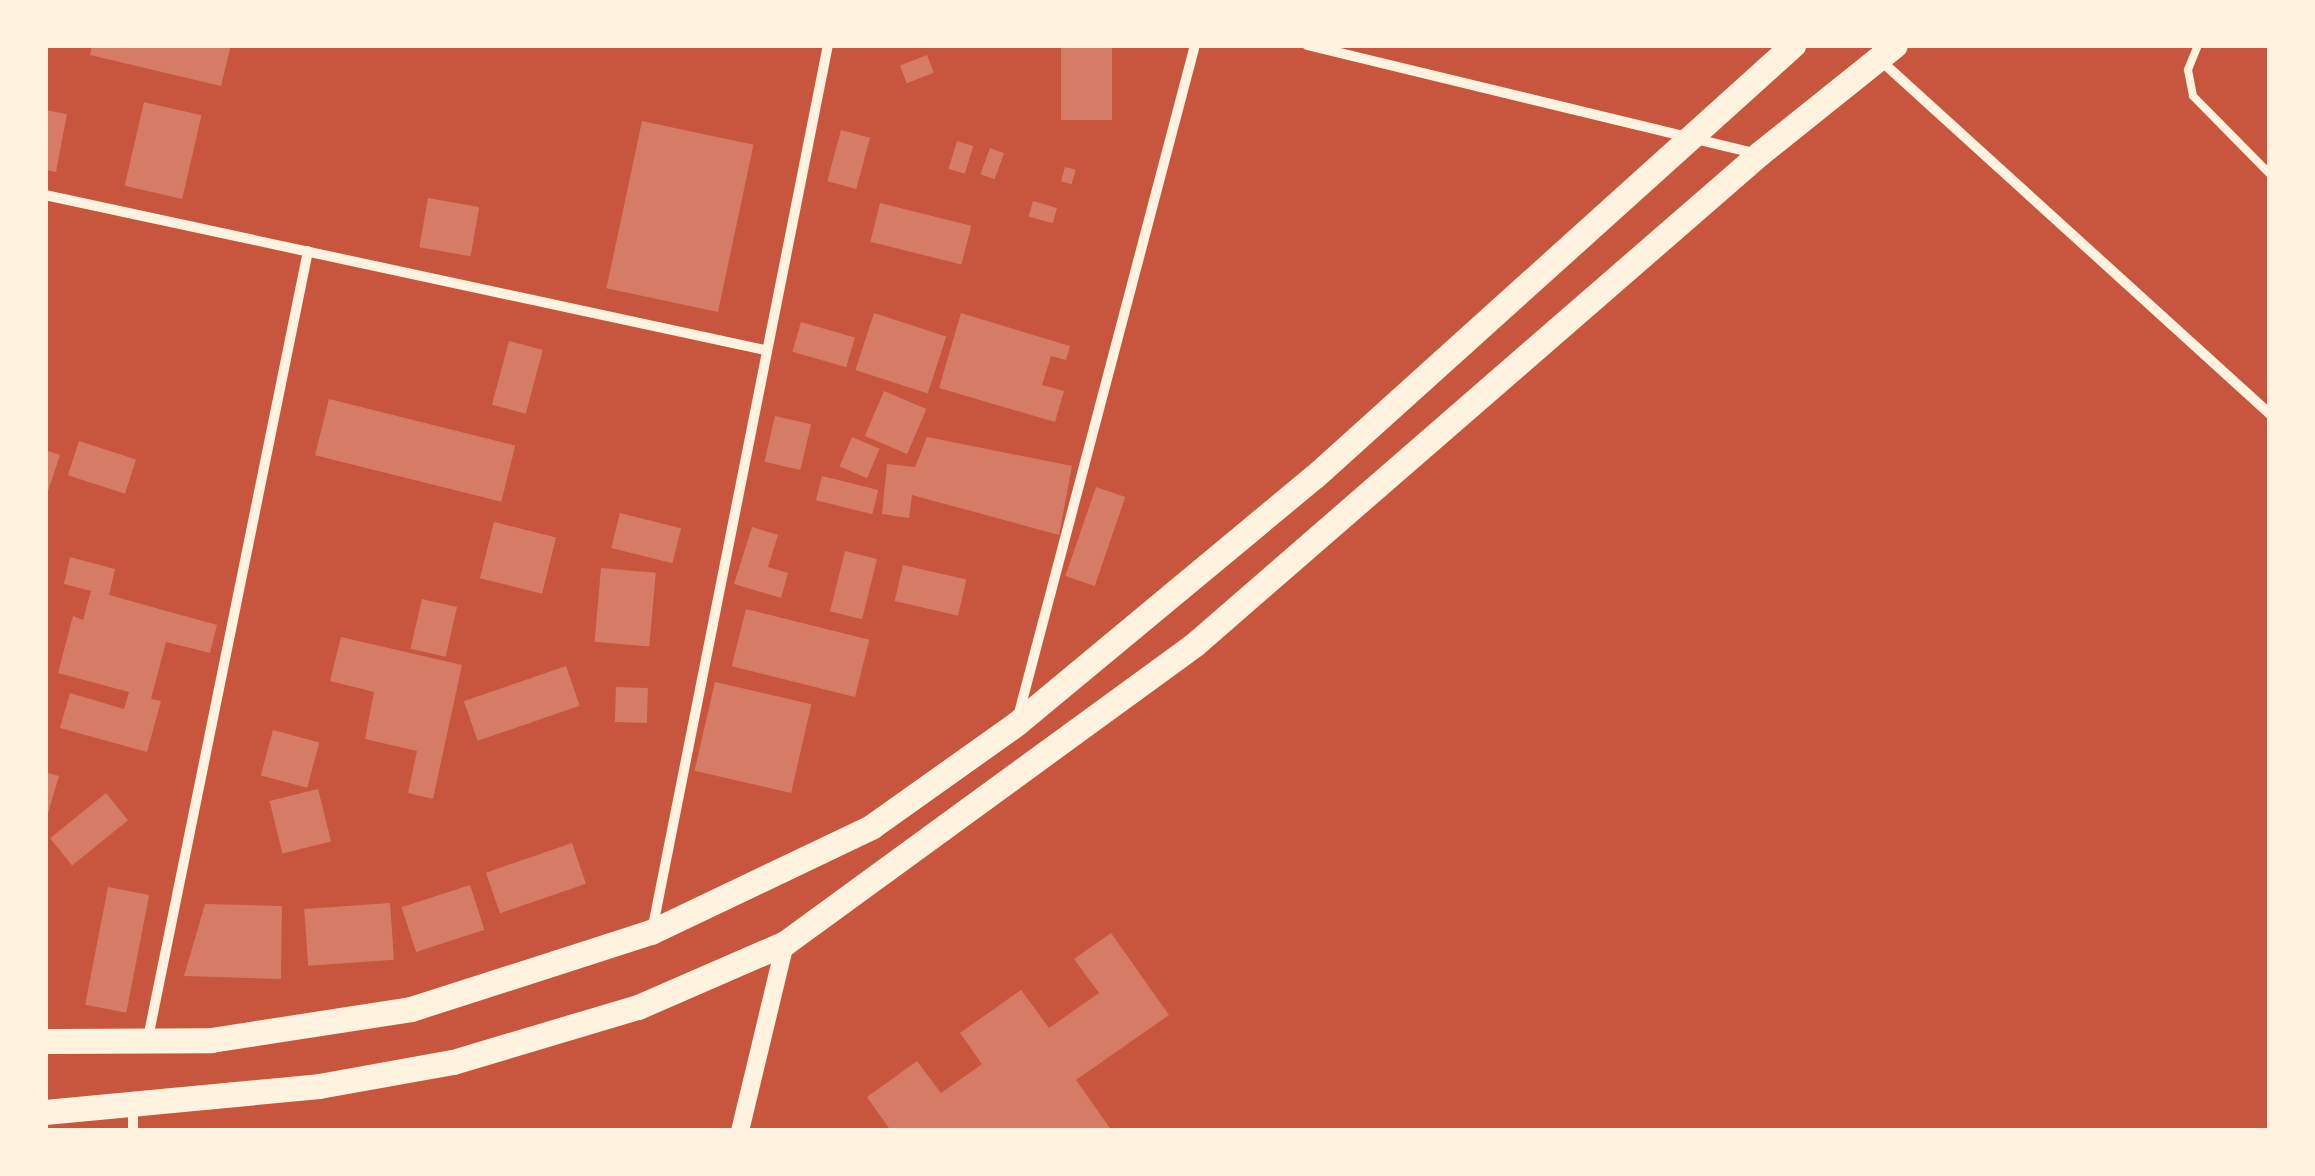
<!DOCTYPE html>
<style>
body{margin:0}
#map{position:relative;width:2315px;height:1176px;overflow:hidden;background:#c8553d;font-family:Helvetica,sans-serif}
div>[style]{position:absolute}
.building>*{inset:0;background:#d67c66;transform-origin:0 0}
.service>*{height:8px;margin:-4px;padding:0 4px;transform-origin:4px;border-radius:4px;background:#fff3e0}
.minor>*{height:10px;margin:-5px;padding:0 5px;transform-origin:5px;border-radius:5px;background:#fff3e0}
.tertiary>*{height:18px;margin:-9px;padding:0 9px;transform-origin:9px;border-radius:9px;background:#fff3e0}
.primary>*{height:25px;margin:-12.5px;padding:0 12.5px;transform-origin:12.5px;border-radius:12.5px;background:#fff3e0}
span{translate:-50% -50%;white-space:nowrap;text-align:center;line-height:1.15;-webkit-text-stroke:10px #fff3e0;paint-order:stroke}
.frame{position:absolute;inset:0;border:48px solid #fff3e0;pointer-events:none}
</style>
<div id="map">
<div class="building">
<div style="clip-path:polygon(92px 45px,231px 45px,221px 86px,90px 55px)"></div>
<div style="left:1061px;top:45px;width:51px;height:75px"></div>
<div style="left:927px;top:55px;width:19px;height:29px;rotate:69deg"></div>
<div style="left:144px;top:102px;width:59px;height:86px;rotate:13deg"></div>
<div style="clip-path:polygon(45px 110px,67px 114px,56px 172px,45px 170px)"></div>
<div style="left:642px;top:121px;width:114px;height:171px;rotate:12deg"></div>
<div style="left:841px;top:130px;width:30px;height:53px;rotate:15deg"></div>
<div style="left:957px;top:141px;width:17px;height:29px;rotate:17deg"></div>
<div style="left:990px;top:148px;width:15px;height:28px;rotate:20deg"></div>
<div style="left:1065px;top:167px;width:11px;height:15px;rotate:15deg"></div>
<div style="left:428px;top:198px;width:52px;height:50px;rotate:10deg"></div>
<div style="left:1033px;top:201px;width:25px;height:16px;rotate:16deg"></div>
<div style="left:880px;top:203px;width:94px;height:40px;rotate:14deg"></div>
<div style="left:874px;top:313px;width:76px;height:60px;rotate:18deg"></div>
<div style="clip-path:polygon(961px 313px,1070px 346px,1066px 360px,1051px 356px,1042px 385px,1064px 391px,1055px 422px,939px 388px)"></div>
<div style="left:801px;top:322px;width:56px;height:31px;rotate:16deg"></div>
<div style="left:509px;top:341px;width:35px;height:66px;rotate:15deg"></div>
<div style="left:884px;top:391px;width:46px;height:49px;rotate:23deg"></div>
<div style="left:329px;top:399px;width:192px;height:58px;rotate:14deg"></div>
<div style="left:775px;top:416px;width:37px;height:47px;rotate:13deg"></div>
<div style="left:852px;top:437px;width:30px;height:32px;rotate:23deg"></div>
<div style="clip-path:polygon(927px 437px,1072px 466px,1059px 535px,912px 495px,909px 518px,882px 514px,887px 464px,915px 467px)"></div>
<div style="left:79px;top:441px;width:60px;height:36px;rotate:18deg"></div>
<div style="clip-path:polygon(45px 450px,60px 455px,46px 497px,45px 497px)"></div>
<div style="left:822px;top:476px;width:58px;height:25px;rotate:14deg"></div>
<div style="left:1096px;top:487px;width:31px;height:94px;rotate:19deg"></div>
<div style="left:620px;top:513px;width:63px;height:36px;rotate:14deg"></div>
<div style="left:494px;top:522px;width:64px;height:58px;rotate:14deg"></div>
<div style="clip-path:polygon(752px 527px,778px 535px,768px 567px,788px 573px,781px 598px,734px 584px)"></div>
<div style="left:845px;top:551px;width:33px;height:62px;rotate:14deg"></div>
<div style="clip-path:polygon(70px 557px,115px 569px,109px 595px,217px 625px,210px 653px,166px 642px,151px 699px,161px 701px,147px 752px,60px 728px,70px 693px,124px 709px,129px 692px,58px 673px,73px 616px,83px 620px,91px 591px,64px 584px)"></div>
<div style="left:903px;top:565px;width:65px;height:37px;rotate:13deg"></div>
<div style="left:601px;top:568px;width:55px;height:74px;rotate:5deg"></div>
<div style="left:422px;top:599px;width:36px;height:51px;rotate:13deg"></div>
<div style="left:746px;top:609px;width:127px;height:59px;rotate:14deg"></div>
<div style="clip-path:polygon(341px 637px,462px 665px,433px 799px,408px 793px,417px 751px,365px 739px,374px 692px,330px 681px)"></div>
<div style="left:566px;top:666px;width:42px;height:108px;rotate:71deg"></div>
<div style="left:715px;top:682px;width:99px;height:91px;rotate:13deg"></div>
<div style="left:616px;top:687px;width:32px;height:35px;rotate:2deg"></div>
<div style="left:273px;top:730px;width:48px;height:47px;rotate:15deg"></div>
<div style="clip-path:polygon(45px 772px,59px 776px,46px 820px,45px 820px)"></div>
<div style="left:318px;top:789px;width:54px;height:50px;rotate:76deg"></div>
<div style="left:106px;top:793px;width:35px;height:72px;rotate:51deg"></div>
<div style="left:572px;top:843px;width:43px;height:91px;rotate:71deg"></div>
<div style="left:470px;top:885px;width:47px;height:72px;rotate:72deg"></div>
<div style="left:108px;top:887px;width:42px;height:120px;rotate:11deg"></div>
<div style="left:390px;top:903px;width:57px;height:86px;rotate:86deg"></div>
<div style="clip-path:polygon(205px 904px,282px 906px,281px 979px,184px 976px)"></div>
<div style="clip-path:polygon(1111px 933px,1169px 1015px,1076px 1080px,1112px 1131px,891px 1131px,867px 1097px,917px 1061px,941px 1093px,982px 1064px,960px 1033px,1021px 990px,1049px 1028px,1099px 993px,1074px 959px)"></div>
</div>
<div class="service">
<div style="left:2198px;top:45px;width:27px;rotate:112deg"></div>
<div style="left:2188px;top:70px;width:26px;rotate:79deg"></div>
<div style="left:2193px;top:96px;width:110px;rotate:45.4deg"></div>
</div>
<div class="minor">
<div style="left:1307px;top:45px;width:459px;rotate:13.6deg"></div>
<div style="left:1879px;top:59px;width:528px;rotate:42.24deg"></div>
<div style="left:45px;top:195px;width:736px;rotate:12.15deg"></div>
<div style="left:1019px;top:713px;width:691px;rotate:-75.24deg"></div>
<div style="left:653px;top:926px;width:898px;rotate:-78.77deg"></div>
<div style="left:148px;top:1038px;width:803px;rotate:-78.51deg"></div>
<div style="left:133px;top:1131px;width:24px;rotate:-90deg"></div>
</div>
<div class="tertiary">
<div style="left:740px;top:1131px;width:193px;rotate:-76.5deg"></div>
</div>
<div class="primary">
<div style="left:45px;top:1041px;width:166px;rotate:-0.3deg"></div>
<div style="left:211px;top:1040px;width:202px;rotate:-8.8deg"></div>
<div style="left:411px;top:1009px;width:252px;rotate:-17.8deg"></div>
<div style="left:651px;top:932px;width:244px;rotate:-25.5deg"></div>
<div style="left:871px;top:827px;width:178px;rotate:-35.4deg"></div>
<div style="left:1016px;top:724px;width:388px;rotate:-39.7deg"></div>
<div style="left:1315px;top:476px;width:644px;rotate:-42.04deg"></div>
<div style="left:45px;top:1112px;width:275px;rotate:-5.4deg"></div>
<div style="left:319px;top:1086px;width:136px;rotate:-10.2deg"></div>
<div style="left:453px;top:1062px;width:193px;rotate:-16.6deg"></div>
<div style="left:638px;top:1007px;width:160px;rotate:-23.5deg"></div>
<div style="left:785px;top:943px;width:507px;rotate:-36.1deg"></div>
<div style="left:1195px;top:644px;width:747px;rotate:-40.98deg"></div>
<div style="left:1759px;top:154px;width:174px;rotate:-38.7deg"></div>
</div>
<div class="frame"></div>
</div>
